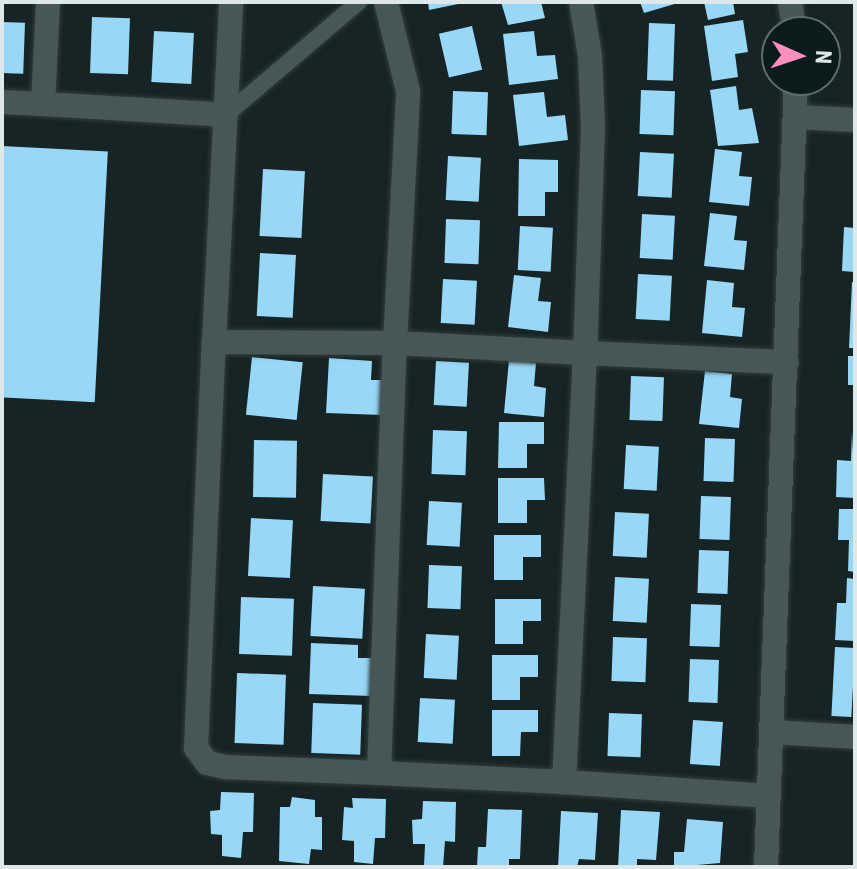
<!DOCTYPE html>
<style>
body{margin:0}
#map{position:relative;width:857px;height:869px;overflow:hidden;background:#162425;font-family:"Roboto Condensed",sans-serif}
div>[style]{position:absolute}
.building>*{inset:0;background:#98d7f6;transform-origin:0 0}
.roads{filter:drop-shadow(0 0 2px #333d3e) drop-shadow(0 0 2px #333d3e)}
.lane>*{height:16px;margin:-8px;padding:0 8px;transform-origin:8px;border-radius:8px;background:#475758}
.street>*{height:24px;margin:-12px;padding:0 12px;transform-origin:12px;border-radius:12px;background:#475758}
span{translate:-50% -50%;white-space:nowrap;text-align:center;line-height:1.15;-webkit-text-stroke:8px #0c1b1b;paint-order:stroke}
.frame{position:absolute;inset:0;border:4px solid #dfe8e8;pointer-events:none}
.north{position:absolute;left:761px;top:16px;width:80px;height:80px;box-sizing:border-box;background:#0c1b1b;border:2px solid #606d6d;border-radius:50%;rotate:93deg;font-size:22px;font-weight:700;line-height:32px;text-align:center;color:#dfe8e8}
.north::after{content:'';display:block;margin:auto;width:28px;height:36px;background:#fe8ebd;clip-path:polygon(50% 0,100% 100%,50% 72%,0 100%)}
</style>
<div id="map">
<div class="building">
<div style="clip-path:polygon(428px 2px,463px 2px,463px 3px,429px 10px)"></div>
<div style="clip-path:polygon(501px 2px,541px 2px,545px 18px,508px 25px)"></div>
<div style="clip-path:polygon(640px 2px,678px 2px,678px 3px,644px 13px)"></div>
<div style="clip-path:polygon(704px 2px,733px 2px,735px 14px,708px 20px)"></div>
<div style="left:92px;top:17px;width:38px;height:56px;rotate:2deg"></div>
<div style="clip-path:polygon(743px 20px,748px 52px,735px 54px,738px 77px,712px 81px,704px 26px)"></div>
<div style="left:2px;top:22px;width:23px;height:51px;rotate:2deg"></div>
<div style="left:649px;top:23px;width:26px;height:57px;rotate:2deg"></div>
<div style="left:472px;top:26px;width:45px;height:34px;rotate:77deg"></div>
<div style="left:154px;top:31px;width:40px;height:51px;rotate:3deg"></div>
<div style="clip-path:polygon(534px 31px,537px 56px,555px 55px,558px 79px,509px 85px,503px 34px)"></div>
<div style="clip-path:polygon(736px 86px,739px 110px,752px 108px,759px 143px,718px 146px,710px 90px)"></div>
<div style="left:641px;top:90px;width:34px;height:44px;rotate:2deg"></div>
<div style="left:453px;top:91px;width:35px;height:43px;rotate:2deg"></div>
<div style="clip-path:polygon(544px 92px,547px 117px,565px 115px,568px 140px,519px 146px,513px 95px)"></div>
<div style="left:2px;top:146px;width:106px;height:251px;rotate:3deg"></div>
<div style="clip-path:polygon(715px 149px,742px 152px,739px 176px,752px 177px,749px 206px,709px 202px)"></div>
<div style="left:640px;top:152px;width:34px;height:44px;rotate:3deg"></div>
<div style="left:448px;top:156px;width:33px;height:44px;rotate:3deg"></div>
<div style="clip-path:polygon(519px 159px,558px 160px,558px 192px,545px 192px,545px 216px,518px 216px)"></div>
<div style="left:263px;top:169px;width:42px;height:67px;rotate:3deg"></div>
<div style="clip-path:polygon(710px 213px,737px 216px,734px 240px,747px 241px,744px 270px,704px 266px)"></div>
<div style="left:642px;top:214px;width:33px;height:44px;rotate:3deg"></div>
<div style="left:446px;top:219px;width:34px;height:44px;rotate:2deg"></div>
<div style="left:520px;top:226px;width:33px;height:44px;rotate:3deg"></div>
<div style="clip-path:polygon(844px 227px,855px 228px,855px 272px,842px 271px)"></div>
<div style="left:260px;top:253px;width:36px;height:63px;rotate:3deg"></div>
<div style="left:638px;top:274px;width:34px;height:45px;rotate:3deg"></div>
<div style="clip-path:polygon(514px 275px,541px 278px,538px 301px,551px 302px,548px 332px,508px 327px)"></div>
<div style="left:443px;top:279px;width:34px;height:44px;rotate:3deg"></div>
<div style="clip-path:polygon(707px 280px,734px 283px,732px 307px,745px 308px,742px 337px,702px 333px)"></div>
<div style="clip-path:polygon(852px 282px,855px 282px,855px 348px,849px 348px)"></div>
<div style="left:848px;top:356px;width:7px;height:29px"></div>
<div style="left:252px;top:357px;width:51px;height:58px;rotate:6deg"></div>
<div style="clip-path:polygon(329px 358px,372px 361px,371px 380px,384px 380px,382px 415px,326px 413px)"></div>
<div style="clip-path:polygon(509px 360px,536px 363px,534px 386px,546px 388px,544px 417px,504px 413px)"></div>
<div style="left:436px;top:361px;width:33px;height:44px;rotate:3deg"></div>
<div style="clip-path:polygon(705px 371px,732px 374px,730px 397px,742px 399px,739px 428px,699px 424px)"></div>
<div style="left:631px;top:376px;width:33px;height:44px;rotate:2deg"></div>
<div style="clip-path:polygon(499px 422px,544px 422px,544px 444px,527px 444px,527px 468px,498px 468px)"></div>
<div style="left:433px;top:430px;width:34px;height:44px;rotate:2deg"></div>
<div style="clip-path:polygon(852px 431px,855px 498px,836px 497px,837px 460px,851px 461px)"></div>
<div style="left:705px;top:438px;width:30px;height:43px;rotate:2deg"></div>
<div style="left:254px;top:440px;width:43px;height:57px;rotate:1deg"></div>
<div style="left:626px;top:445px;width:33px;height:44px;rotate:3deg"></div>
<div style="left:323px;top:474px;width:50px;height:47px;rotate:3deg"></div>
<div style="clip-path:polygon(498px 478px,544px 478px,545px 500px,527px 500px,527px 523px,498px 523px)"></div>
<div style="left:701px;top:496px;width:30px;height:43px;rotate:2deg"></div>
<div style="left:429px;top:501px;width:33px;height:44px;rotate:3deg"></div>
<div style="clip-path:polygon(839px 509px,855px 509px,855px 572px,848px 571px,849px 540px,838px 540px)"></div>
<div style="left:615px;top:512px;width:34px;height:44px;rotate:3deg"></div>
<div style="left:251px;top:518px;width:42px;height:58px;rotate:3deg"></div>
<div style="clip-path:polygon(494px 535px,541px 535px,541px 557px,523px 557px,523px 580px,494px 580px)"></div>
<div style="left:699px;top:550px;width:30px;height:43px;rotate:2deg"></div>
<div style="left:429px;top:565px;width:33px;height:43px;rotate:2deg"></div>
<div style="left:615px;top:577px;width:34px;height:44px;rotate:3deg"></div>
<div style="clip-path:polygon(847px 578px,855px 579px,855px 641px,835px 640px,837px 603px,846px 603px)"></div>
<div style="left:313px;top:586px;width:52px;height:50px;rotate:3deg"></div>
<div style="left:241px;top:597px;width:53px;height:57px;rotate:2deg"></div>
<div style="clip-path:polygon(495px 599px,541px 599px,541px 621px,523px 621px,523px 644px,495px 644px)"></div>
<div style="left:691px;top:604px;width:30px;height:42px;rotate:2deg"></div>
<div style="left:426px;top:634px;width:33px;height:44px;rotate:3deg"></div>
<div style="left:613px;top:637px;width:34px;height:44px;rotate:2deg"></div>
<div style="clip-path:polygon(311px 643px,358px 645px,358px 658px,374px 658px,372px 696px,309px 694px)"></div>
<div style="left:835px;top:647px;width:20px;height:69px;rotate:3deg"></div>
<div style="clip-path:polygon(492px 655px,538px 655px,538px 677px,520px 677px,520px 700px,492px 700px)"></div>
<div style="left:690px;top:659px;width:29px;height:43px;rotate:2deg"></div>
<div style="left:237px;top:673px;width:49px;height:70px;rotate:2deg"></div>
<div style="left:420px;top:698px;width:35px;height:44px;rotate:3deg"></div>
<div style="left:313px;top:703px;width:49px;height:50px;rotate:2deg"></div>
<div style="clip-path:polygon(492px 710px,538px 710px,538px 732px,521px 732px,520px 756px,492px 756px)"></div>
<div style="left:609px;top:713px;width:33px;height:43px;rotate:2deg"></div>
<div style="left:693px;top:720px;width:30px;height:44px;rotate:4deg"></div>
<div style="clip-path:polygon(221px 792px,254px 793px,253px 832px,243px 832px,241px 858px,222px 856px,222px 835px,211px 834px,210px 811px,220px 810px)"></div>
<div style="clip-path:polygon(292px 797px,315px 800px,315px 817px,322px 817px,322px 850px,311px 849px,309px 864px,279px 861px,280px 807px,290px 807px)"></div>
<div style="clip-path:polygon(352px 798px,386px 799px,385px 838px,375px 838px,373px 864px,354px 862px,354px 841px,342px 840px,344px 807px,353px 808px)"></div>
<div style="clip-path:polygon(423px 801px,456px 802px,455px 842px,445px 841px,443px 867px,424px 866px,425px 844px,413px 844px,412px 820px,422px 819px)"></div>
<div style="clip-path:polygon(488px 809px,522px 810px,520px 859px,509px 859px,509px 867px,477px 867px,478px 847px,486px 847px)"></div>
<div style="clip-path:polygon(621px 810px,660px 812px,656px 860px,637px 859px,637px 867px,618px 867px)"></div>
<div style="clip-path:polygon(561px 811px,598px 813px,595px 860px,579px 859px,577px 867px,558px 867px)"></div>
<div style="clip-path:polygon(687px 819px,723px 822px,720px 863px,674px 867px,674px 852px,684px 852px)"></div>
</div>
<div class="roads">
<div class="lane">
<div style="left:226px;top:115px;width:175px;rotate:-40.4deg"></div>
</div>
<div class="street">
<div style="left:48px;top:2px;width:102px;rotate:92.8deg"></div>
<div style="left:43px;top:104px;width:183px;rotate:3.4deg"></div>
<div style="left:581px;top:2px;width:55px;rotate:80.5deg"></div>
<div style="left:590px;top:56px;width:72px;rotate:87.6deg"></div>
<div style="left:593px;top:128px;width:225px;rotate:92deg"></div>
<div style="left:585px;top:353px;width:202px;rotate:2.6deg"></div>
<div style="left:790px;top:2px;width:30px;rotate:81deg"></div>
<div style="left:2px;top:102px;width:41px;rotate:2.8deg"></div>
<div style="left:795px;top:117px;width:60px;rotate:2.9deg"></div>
<div style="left:214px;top:342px;width:340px;rotate:-87.1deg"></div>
<div style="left:395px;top:343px;width:190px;rotate:3deg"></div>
<div style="left:585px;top:353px;width:430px;rotate:92.8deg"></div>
<div style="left:564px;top:782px;width:185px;rotate:-177.2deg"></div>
<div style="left:379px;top:773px;width:430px;rotate:-87.9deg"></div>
<div style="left:772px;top:732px;width:83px;rotate:3.4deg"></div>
<div style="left:379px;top:773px;width:154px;rotate:-177.8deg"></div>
<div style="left:225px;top:767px;width:18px;rotate:-167deg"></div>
<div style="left:207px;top:763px;width:19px;rotate:-126deg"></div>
<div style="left:196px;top:748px;width:406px;rotate:-87.5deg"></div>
<div style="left:214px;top:342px;width:181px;rotate:0.3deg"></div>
<div style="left:395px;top:343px;width:252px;rotate:-87deg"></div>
<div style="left:408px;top:91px;width:92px;rotate:-103.9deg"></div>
<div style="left:564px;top:782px;width:205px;rotate:3.9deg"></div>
<div style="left:766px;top:867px;width:788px;rotate:-87.82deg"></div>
</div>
</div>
<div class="frame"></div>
<div class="north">N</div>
</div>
